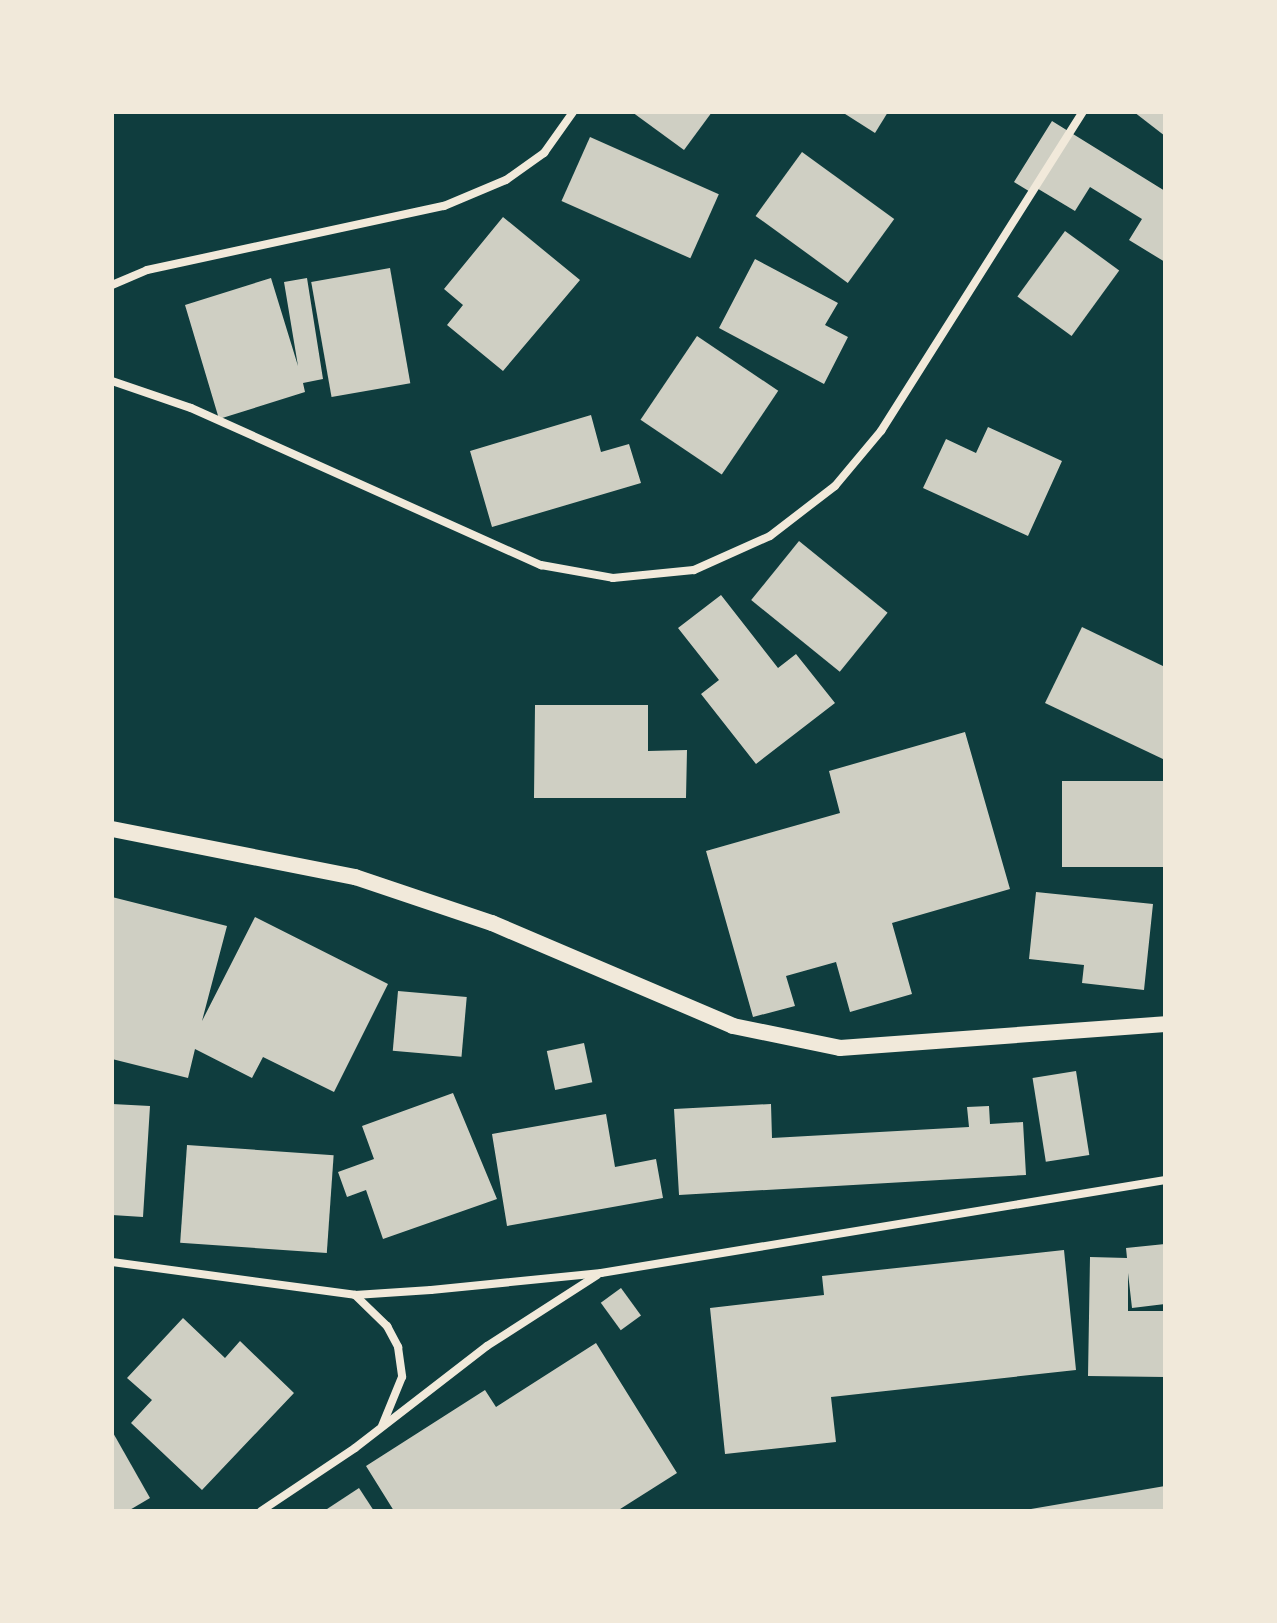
<!DOCTYPE html>
<style>
body{margin:0}
#map{position:relative;width:1277px;height:1623px;overflow:hidden;background:#0f3d3e;font-family:"Public Sans",sans-serif}
div>[style]{position:absolute}
.building>*{inset:0;background:#cfcfc3;transform-origin:0 0}
.minor>*{height:8px;margin:-4px;padding:0 4px;transform-origin:4px;border-radius:4px;background:#f1e9da}
.secondary>*{height:16px;margin:-8px;padding:0 8px;transform-origin:8px;border-radius:8px;background:#f1e9da}
span{translate:-50% -50%;white-space:nowrap;text-align:center;line-height:1.15;-webkit-text-stroke:6px #f1e9da;paint-order:stroke}
.frame{position:absolute;inset:0;border:114px solid #f1e9da;pointer-events:none}
</style>
<div id="map">
<div class="building">
<div style="clip-path:polygon(632px 112px,712px 112px,684px 150px)"></div>
<div style="clip-path:polygon(842px 112px,888px 112px,875px 133px)"></div>
<div style="clip-path:polygon(1134px 112px,1165px 112px,1165px 136px)"></div>
<div style="clip-path:polygon(1052px 121px,1165px 191px,1165px 262px,1129px 240px,1142px 219px,1090px 187px,1075px 211px,1035px 187px,1032px 193px,1014px 182px)"></div>
<div style="left:590px;top:137px;width:141px;height:70px;rotate:24deg"></div>
<div style="left:802px;top:152px;width:114px;height:79px;rotate:36deg"></div>
<div style="clip-path:polygon(503px 217px,580px 280px,503px 371px,447px 325px,463px 305px,444px 289px)"></div>
<div style="left:1065px;top:231px;width:67px;height:81px;rotate:36deg"></div>
<div style="clip-path:polygon(755px 259px,838px 303px,825px 325px,848px 337px,824px 384px,719px 328px)"></div>
<div style="left:390px;top:268px;width:117px;height:80px;rotate:80deg"></div>
<div style="clip-path:polygon(271px 278px,298px 366px,284px 282px,307px 278px,323px 379px,303px 383px,305px 392px,219px 419px,185px 305px)"></div>
<div style="left:697px;top:336px;width:98px;height:101px;rotate:34deg"></div>
<div style="clip-path:polygon(591px 415px,601px 452px,629px 444px,641px 483px,492px 527px,470px 451px)"></div>
<div style="clip-path:polygon(988px 427px,1062px 461px,1028px 536px,923px 488px,946px 439px,976px 453px)"></div>
<div style="left:799px;top:541px;width:114px;height:76px;rotate:39deg"></div>
<div style="clip-path:polygon(721px 595px,778px 668px,796px 654px,835px 703px,756px 764px,701px 694px,719px 680px,678px 628px)"></div>
<div style="clip-path:polygon(1082px 627px,1165px 667px,1165px 760px,1045px 703px)"></div>
<div style="clip-path:polygon(535px 705px,648px 705px,648px 751px,687px 750px,686px 798px,534px 798px)"></div>
<div style="clip-path:polygon(965px 732px,1010px 889px,892px 923px,912px 994px,850px 1012px,836px 962px,786px 976px,795px 1006px,753px 1017px,706px 851px,840px 813px,829px 771px)"></div>
<div style="left:1165px;top:781px;width:86px;height:103px;rotate:90deg"></div>
<div style="clip-path:polygon(1036px 892px,1153px 904px,1144px 990px,1082px 983px,1084px 965px,1029px 959px)"></div>
<div style="clip-path:polygon(112px 897px,227px 926px,202px 1021px,255px 917px,388px 984px,334px 1092px,263px 1057px,252px 1078px,195px 1049px,188px 1078px,112px 1059px)"></div>
<div style="left:398px;top:991px;width:69px;height:60px;rotate:5deg"></div>
<div style="left:584px;top:1043px;width:40px;height:38px;rotate:78deg"></div>
<div style="left:1076px;top:1071px;width:85px;height:44px;rotate:81deg"></div>
<div style="clip-path:polygon(453px 1093px,497px 1199px,383px 1239px,366px 1190px,347px 1197px,338px 1172px,374px 1159px,362px 1126px)"></div>
<div style="clip-path:polygon(112px 1104px,150px 1106px,143px 1217px,112px 1215px)"></div>
<div style="clip-path:polygon(771px 1104px,772px 1138px,969px 1127px,967px 1107px,989px 1106px,990px 1124px,1023px 1122px,1026px 1175px,679px 1195px,674px 1109px)"></div>
<div style="clip-path:polygon(606px 1114px,615px 1167px,656px 1159px,663px 1198px,507px 1226px,492px 1134px)"></div>
<div style="left:187px;top:1145px;width:147px;height:98px;rotate:4deg"></div>
<div style="clip-path:polygon(1165px 1244px,1165px 1304px,1132px 1308px,1128px 1273px,1128px 1311px,1165px 1311px,1165px 1377px,1088px 1376px,1090px 1257px,1127px 1258px,1126px 1248px)"></div>
<div style="clip-path:polygon(1064px 1250px,1076px 1370px,831px 1397px,836px 1442px,725px 1454px,710px 1308px,824px 1295px,822px 1276px)"></div>
<div style="left:621px;top:1288px;width:34px;height:25px;rotate:54deg"></div>
<div style="clip-path:polygon(183px 1318px,225px 1358px,240px 1341px,294px 1393px,202px 1490px,131px 1423px,152px 1400px,127px 1378px)"></div>
<div style="clip-path:polygon(596px 1343px,677px 1473px,617px 1511px,394px 1511px,366px 1466px,485px 1390px,496px 1407px)"></div>
<div style="clip-path:polygon(112px 1431px,150px 1498px,128px 1511px,112px 1511px)"></div>
<div style="clip-path:polygon(1165px 1486px,1165px 1511px,1031px 1511px,1031px 1509px)"></div>
<div style="clip-path:polygon(359px 1488px,374px 1511px,324px 1511px)"></div>
</div>
<div class="minor">
<div style="left:112px;top:285px;width:38px;rotate:-23deg"></div>
<div style="left:147px;top:270px;width:304px;rotate:-12.2deg"></div>
<div style="left:444px;top:206px;width:67px;rotate:-22.8deg"></div>
<div style="left:506px;top:180px;width:47px;rotate:-35.4deg"></div>
<div style="left:544px;top:153px;width:50px;rotate:-54.7deg"></div>
<div style="left:112px;top:381px;width:83px;rotate:18.9deg"></div>
<div style="left:191px;top:408px;width:384px;rotate:24.2deg"></div>
<div style="left:541px;top:565px;width:73px;rotate:10.2deg"></div>
<div style="left:613px;top:578px;width:81px;rotate:-5.6deg"></div>
<div style="left:694px;top:570px;width:83px;rotate:-24.1deg"></div>
<div style="left:770px;top:536px;width:82px;rotate:-37.6deg"></div>
<div style="left:835px;top:486px;width:72px;rotate:-50.1deg"></div>
<div style="left:881px;top:431px;width:378px;rotate:-57.7deg"></div>
<div style="left:112px;top:1262px;width:245px;rotate:7.7deg"></div>
<div style="left:355px;top:1295px;width:76px;rotate:-3.8deg"></div>
<div style="left:431px;top:1290px;width:171px;rotate:-5.7deg"></div>
<div style="left:601px;top:1273px;width:572px;rotate:-9.36deg"></div>
<div style="left:355px;top:1295px;width:45px;rotate:44.1deg"></div>
<div style="left:387px;top:1326px;width:24px;rotate:62deg"></div>
<div style="left:398px;top:1347px;width:30px;rotate:82deg"></div>
<div style="left:402px;top:1377px;width:53px;rotate:112.2deg"></div>
<div style="left:261px;top:1511px;width:113px;rotate:-33.8deg"></div>
<div style="left:355px;top:1448px;width:167px;rotate:-37.7deg"></div>
<div style="left:487px;top:1346px;width:131px;rotate:-32.8deg"></div>
</div>
<div class="secondary">
<div style="left:112px;top:829px;width:248px;rotate:11.2deg"></div>
<div style="left:355px;top:877px;width:145px;rotate:18.6deg"></div>
<div style="left:492px;top:923px;width:262px;rotate:23.1deg"></div>
<div style="left:733px;top:1026px;width:109px;rotate:11.6deg"></div>
<div style="left:840px;top:1048px;width:326px;rotate:-4.2deg"></div>
</div>
<div class="frame"></div>
</div>
